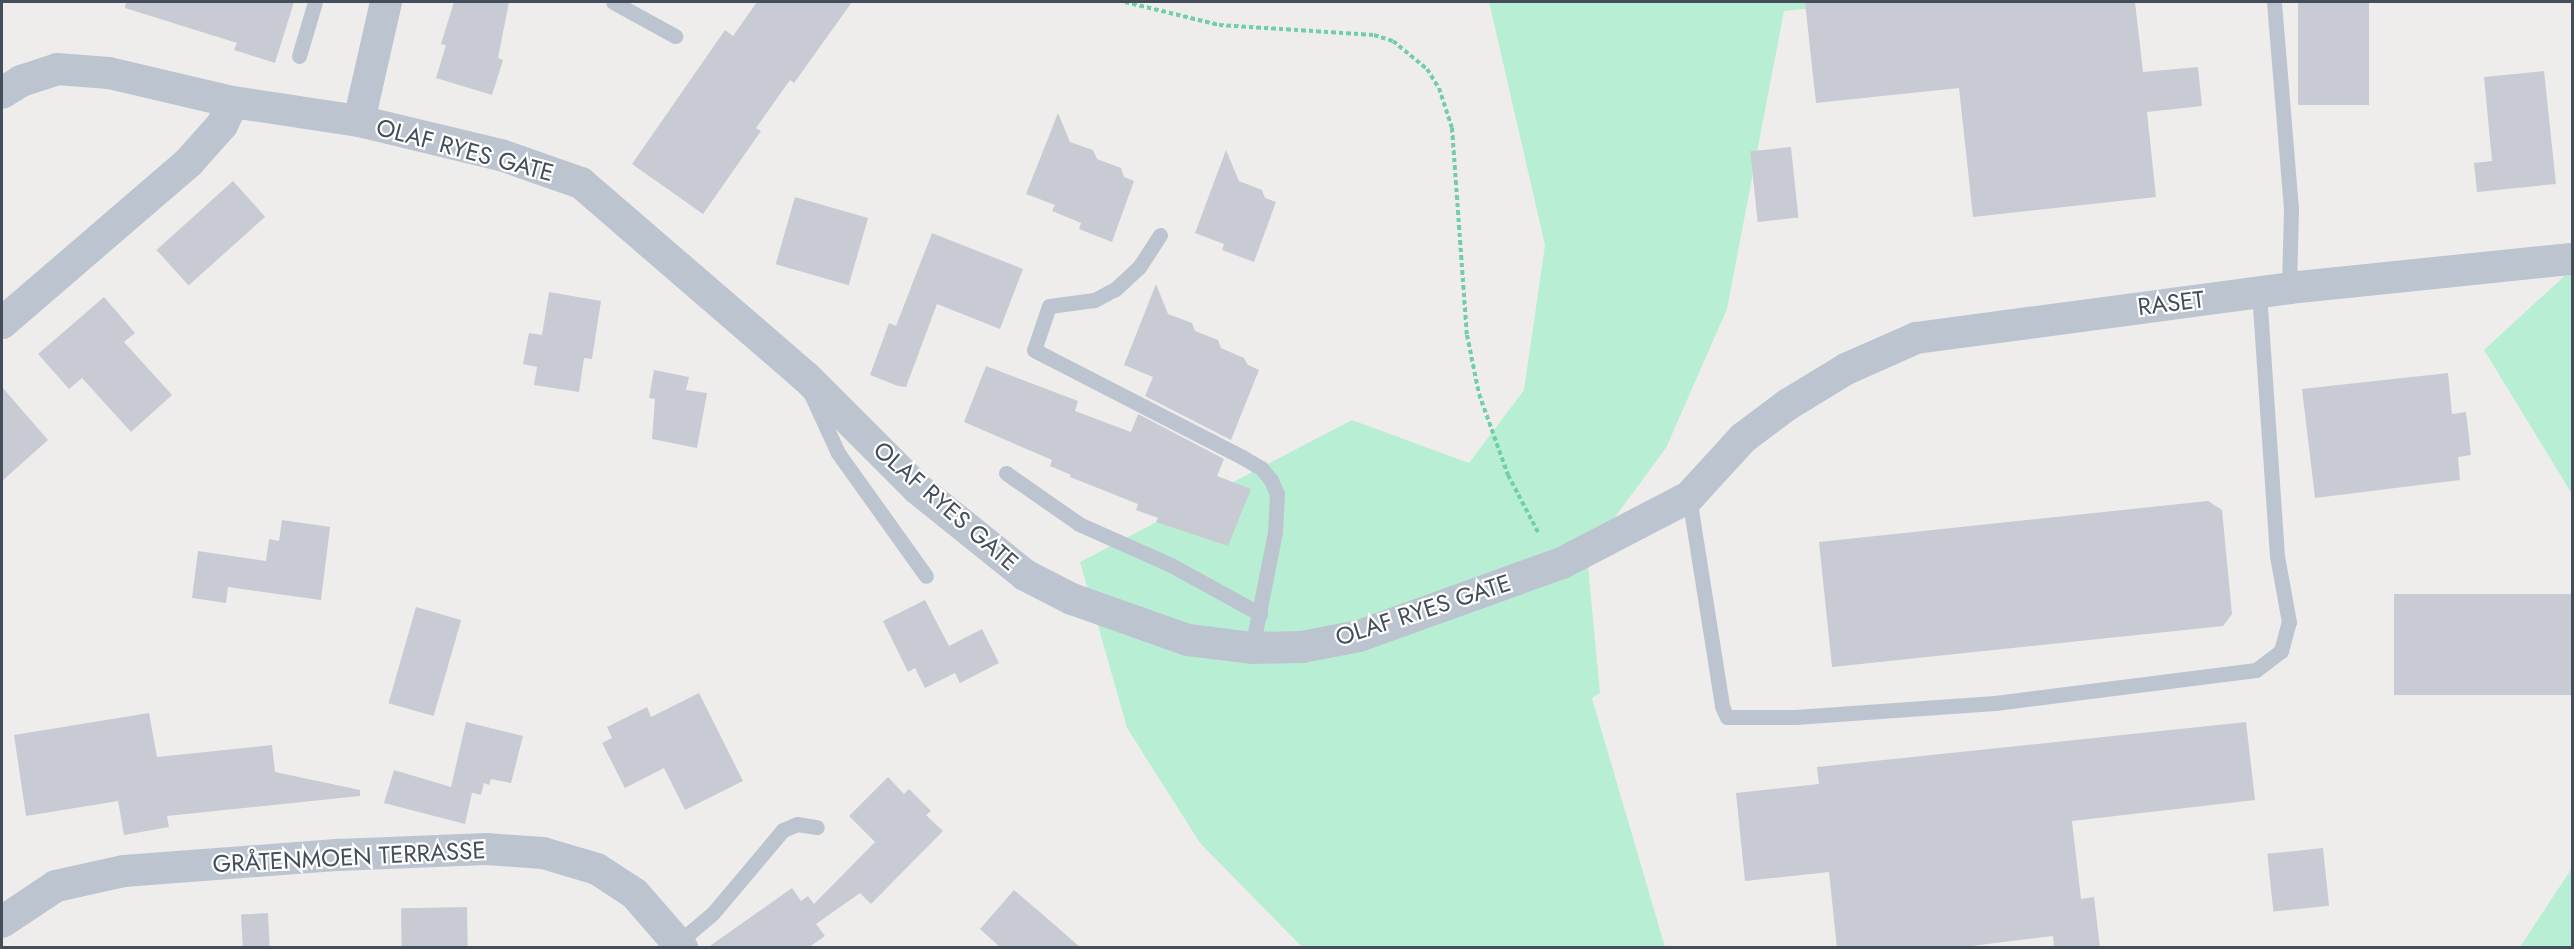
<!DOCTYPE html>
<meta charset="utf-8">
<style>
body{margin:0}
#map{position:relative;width:2574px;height:949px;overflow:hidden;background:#efedec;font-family:Jost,sans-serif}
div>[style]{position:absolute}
.green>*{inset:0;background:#b8efd4}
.building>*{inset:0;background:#c8cbd3;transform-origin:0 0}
.path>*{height:4px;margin-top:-2px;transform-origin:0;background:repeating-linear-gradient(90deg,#70ceaa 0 4.5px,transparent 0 7.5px)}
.service>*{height:15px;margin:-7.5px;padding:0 7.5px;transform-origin:7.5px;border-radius:7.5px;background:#bcc5cf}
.minor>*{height:32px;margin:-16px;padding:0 16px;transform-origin:16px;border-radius:16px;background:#bcc5cf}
span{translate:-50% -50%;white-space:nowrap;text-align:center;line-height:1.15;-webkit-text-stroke:4.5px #fff;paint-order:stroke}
.street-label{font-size:24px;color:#444d5a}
.frame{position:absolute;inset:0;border:3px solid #444d5a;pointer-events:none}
</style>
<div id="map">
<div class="green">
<div style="clip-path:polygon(1489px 2px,1877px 2px,1784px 11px,1727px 309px,1666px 448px,1587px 555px,1600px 693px,1592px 698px,1665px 947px,1302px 947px,1200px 843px,1127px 728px,1080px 562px,1352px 420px,1469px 463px,1524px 390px,1545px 245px)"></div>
<div style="clip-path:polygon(2572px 269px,2572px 494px,2484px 350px)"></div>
<div style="clip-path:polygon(2572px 868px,2572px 947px,2520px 947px)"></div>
</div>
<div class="building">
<div style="clip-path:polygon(126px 2px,294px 2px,275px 63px,234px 50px,237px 43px,125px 8px)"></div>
<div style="clip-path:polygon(454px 2px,509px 2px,498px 58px,503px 60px,492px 95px,436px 78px,446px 45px,441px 44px)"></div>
<div style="clip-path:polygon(757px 2px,852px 2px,794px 83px,790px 80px,756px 128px,761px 131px,703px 214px,632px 164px,725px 30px,733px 36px)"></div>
<div style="clip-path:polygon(1805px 2px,2135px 2px,2143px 72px,2198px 67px,2202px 106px,2147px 112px,2156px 197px,1973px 217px,1959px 88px,1816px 103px)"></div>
<div style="left:2298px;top:2px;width:71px;height:103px"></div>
<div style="clip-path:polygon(2544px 71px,2556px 184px,2477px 192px,2474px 163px,2492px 161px,2484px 77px)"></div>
<div style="clip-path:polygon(1058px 113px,1070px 142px,1093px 150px,1097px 159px,1121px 168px,1124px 177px,1134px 181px,1112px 242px,1079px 229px,1081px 223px,1052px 211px,1055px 205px,1026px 194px)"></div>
<div style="left:1791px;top:147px;width:71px;height:41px;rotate:84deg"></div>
<div style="clip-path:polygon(1226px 150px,1239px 181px,1262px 190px,1265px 198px,1276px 202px,1254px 262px,1222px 250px,1224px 244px,1195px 233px)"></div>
<div style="left:233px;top:181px;width:48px;height:103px;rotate:48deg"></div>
<div style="left:795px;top:197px;width:76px;height:70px;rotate:16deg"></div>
<div style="clip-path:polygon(932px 233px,1023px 269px,1000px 329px,937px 304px,906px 387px,898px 386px,870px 375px,889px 323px,896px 326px)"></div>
<div style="clip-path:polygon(1156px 284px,1168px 314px,1192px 323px,1195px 331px,1218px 340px,1221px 348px,1244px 358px,1248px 365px,1259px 370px,1231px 440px,1145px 396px,1153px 377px,1124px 365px)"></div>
<div style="clip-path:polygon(549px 292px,601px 301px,592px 359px,584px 358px,579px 392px,534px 385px,537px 367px,523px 364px,529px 333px,542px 335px)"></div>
<div style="clip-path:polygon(104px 297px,135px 333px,124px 342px,172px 395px,131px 432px,82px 378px,69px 389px,38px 354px)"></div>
<div style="clip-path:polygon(986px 366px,1078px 401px,1075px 411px,1131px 432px,1138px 414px,1224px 459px,1217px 476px,1251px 489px,1228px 546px,1156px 522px,1158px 518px,1136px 510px,1138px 504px,1070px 477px,1071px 475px,1050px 466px,1052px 460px,964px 422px)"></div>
<div style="clip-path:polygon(654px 370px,689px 377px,686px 390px,707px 393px,697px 448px,652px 439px,655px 399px,649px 398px)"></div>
<div style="clip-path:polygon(2448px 373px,2452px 414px,2466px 412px,2471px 455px,2458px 457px,2460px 480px,2315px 498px,2302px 389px)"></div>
<div style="clip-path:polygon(2px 387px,48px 440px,2px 481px)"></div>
<div style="clip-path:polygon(2208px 501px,2222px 510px,2232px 614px,2223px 626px,1832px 667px,1819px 542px)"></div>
<div style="clip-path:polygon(282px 520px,330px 527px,321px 600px,228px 587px,226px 603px,192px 598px,198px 551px,266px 561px,269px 539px,279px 541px)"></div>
<div style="left:2572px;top:594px;width:101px;height:178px;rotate:90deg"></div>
<div style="clip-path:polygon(925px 600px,949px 646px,982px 629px,999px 663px,960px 683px,955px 673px,925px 688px,915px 668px,908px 672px,883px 621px)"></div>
<div style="left:416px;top:607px;width:47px;height:100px;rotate:16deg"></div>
<div style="clip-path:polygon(699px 693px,743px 781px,685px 810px,664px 768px,625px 788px,602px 743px,612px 738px,607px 727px,647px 707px,651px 717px)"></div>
<div style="clip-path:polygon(149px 713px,157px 757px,272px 745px,275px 772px,360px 790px,360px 796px,167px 816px,169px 827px,124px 835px,118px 801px,26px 816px,14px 735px)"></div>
<div style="clip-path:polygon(466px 722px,523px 736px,511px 783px,491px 779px,489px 785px,484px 783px,481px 795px,465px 791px,472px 793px,465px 824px,384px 803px,394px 770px,451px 787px)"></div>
<div style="clip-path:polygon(2246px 722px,2255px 800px,2072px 821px,2081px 899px,2094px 897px,2100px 948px,2054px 948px,2053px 936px,1955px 948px,1837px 948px,1829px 872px,1745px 881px,1736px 793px,1819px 784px,1817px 767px)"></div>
<div style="clip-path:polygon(888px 777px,904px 794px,909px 789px,931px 811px,926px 815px,943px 831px,871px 904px,860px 893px,816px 924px,825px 936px,808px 948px,707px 948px,792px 888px,801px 901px,808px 896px,814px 904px,875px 842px,849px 816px)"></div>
<div style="left:2323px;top:848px;width:58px;height:56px;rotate:84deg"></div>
<div style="clip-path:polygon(1014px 890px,1041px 913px,1081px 948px,1001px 948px,980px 929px)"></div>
<div style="left:467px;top:907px;width:41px;height:66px;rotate:89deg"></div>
<div style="left:268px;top:913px;width:35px;height:27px;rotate:87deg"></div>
</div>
<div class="path">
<div style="left:1125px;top:2px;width:97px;rotate:13.7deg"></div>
<div style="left:1219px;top:25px;width:155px;rotate:3.7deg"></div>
<div style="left:1374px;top:35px;width:20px;rotate:18deg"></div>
<div style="left:1393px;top:41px;width:44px;rotate:39.5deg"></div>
<div style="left:1427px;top:69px;width:22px;rotate:58deg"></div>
<div style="left:1439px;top:88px;width:42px;rotate:72deg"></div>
<div style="left:1452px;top:128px;width:208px;rotate:85.9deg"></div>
<div style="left:1467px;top:335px;width:60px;rotate:78.5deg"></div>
<div style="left:1479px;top:394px;width:86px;rotate:70.3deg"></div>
<div style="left:1508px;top:475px;width:67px;rotate:62.3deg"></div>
</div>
<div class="service">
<div style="left:613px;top:2px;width:71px;rotate:28.7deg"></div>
<div style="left:2274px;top:2px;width:208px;rotate:85.3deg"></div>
<div style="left:2291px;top:209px;width:79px;rotate:91.5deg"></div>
<div style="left:299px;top:56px;width:56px;rotate:-73.5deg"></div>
<div style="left:1160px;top:235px;width:38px;rotate:123deg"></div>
<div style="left:1139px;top:267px;width:33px;rotate:137deg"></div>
<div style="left:1115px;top:289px;width:24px;rotate:152deg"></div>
<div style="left:1094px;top:300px;width:45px;rotate:172.4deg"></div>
<div style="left:1049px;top:306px;width:46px;rotate:108.8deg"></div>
<div style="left:1034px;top:350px;width:234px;rotate:27.2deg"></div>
<div style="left:1242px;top:457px;width:22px;rotate:30deg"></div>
<div style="left:1261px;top:468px;width:16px;rotate:50deg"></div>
<div style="left:1271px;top:480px;width:15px;rotate:67deg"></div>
<div style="left:1277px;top:494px;width:38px;rotate:93deg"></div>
<div style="left:1275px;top:532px;width:118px;rotate:101.2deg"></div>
<div style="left:810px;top:392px;width:67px;rotate:65.3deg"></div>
<div style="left:838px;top:453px;width:151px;rotate:54.4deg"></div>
<div style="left:1006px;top:473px;width:89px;rotate:34.9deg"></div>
<div style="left:1079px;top:524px;width:101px;rotate:24deg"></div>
<div style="left:1171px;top:565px;width:102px;rotate:28.8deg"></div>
<div style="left:1689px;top:497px;width:212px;rotate:81deg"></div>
<div style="left:1722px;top:706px;width:12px;rotate:66deg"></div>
<div style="left:1727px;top:717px;width:68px"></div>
<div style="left:1795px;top:717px;width:200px;rotate:-4deg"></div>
<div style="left:1995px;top:703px;width:263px;rotate:-7.2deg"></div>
<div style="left:2256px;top:670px;width:31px;rotate:-37deg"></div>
<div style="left:2281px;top:651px;width:30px;rotate:-75deg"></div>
<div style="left:2289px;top:622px;width:67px;rotate:-100.3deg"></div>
<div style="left:2277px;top:556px;width:265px;rotate:-93.9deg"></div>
<div style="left:680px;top:941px;width:43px;rotate:-40.3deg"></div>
<div style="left:713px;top:913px;width:109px;rotate:-49.9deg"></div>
<div style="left:783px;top:830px;width:15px;rotate:-23deg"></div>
<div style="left:797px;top:824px;width:20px;rotate:9deg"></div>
</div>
<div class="minor">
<div style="left:2px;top:93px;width:22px;rotate:-32deg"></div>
<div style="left:21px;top:81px;width:38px;rotate:-18deg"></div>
<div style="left:57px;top:69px;width:52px;rotate:4.4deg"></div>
<div style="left:109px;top:73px;width:127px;rotate:13.2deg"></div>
<div style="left:233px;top:102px;width:127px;rotate:8.6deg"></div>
<div style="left:359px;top:121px;width:146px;rotate:13.5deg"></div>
<div style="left:501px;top:155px;width:85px;rotate:19.3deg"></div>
<div style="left:581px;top:183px;width:297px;rotate:40.8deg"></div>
<div style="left:806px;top:377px;width:158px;rotate:45deg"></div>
<div style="left:918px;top:489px;width:137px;rotate:38.8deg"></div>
<div style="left:1025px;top:575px;width:53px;rotate:27.1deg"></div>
<div style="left:1072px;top:599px;width:123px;rotate:19.5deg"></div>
<div style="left:1188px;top:640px;width:64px;rotate:7.1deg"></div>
<div style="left:1252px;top:648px;width:50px;rotate:-1.1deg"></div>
<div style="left:1302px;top:647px;width:58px;rotate:-10.9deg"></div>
<div style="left:1359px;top:636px;width:216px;rotate:-19.8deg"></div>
<div style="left:1562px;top:563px;width:143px;rotate:-27.5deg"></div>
<div style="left:1689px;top:497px;width:80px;rotate:-47.5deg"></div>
<div style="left:1743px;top:438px;width:55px;rotate:-36.9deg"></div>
<div style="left:1787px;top:405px;width:69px;rotate:-31.4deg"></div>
<div style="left:1846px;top:369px;width:77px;rotate:-23.9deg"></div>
<div style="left:1916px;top:338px;width:376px;rotate:-7.6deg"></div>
<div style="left:2289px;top:288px;width:284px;rotate:-5.9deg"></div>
<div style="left:359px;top:121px;width:122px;rotate:-77.2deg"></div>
<div style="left:2px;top:323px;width:247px;rotate:-40.7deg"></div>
<div style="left:189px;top:162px;width:50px;rotate:-48.3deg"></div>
<div style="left:222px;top:125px;width:25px;rotate:-64deg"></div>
<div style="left:2px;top:922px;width:65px;rotate:-33.7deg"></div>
<div style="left:56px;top:886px;width:70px;rotate:-12.4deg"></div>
<div style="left:124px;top:871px;width:216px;rotate:-4.3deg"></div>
<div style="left:339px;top:855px;width:147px;rotate:-2.3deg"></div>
<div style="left:486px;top:849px;width:57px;rotate:4deg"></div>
<div style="left:543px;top:853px;width:56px;rotate:16.5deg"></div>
<div style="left:597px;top:869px;width:45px;rotate:33.3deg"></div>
<div style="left:635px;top:894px;width:72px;rotate:49deg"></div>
</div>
<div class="street-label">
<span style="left:465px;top:150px;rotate:15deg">OLAF RYES GATE</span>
<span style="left:2171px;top:303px;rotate:-7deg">RASET</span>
<span style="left:946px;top:506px;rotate:41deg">OLAF RYES GATE</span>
<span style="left:1423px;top:610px;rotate:-18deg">OLAF RYES GATE</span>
<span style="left:349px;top:857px;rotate:-3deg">GRÅTENMOEN TERRASSE</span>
</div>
<div class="frame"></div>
</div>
